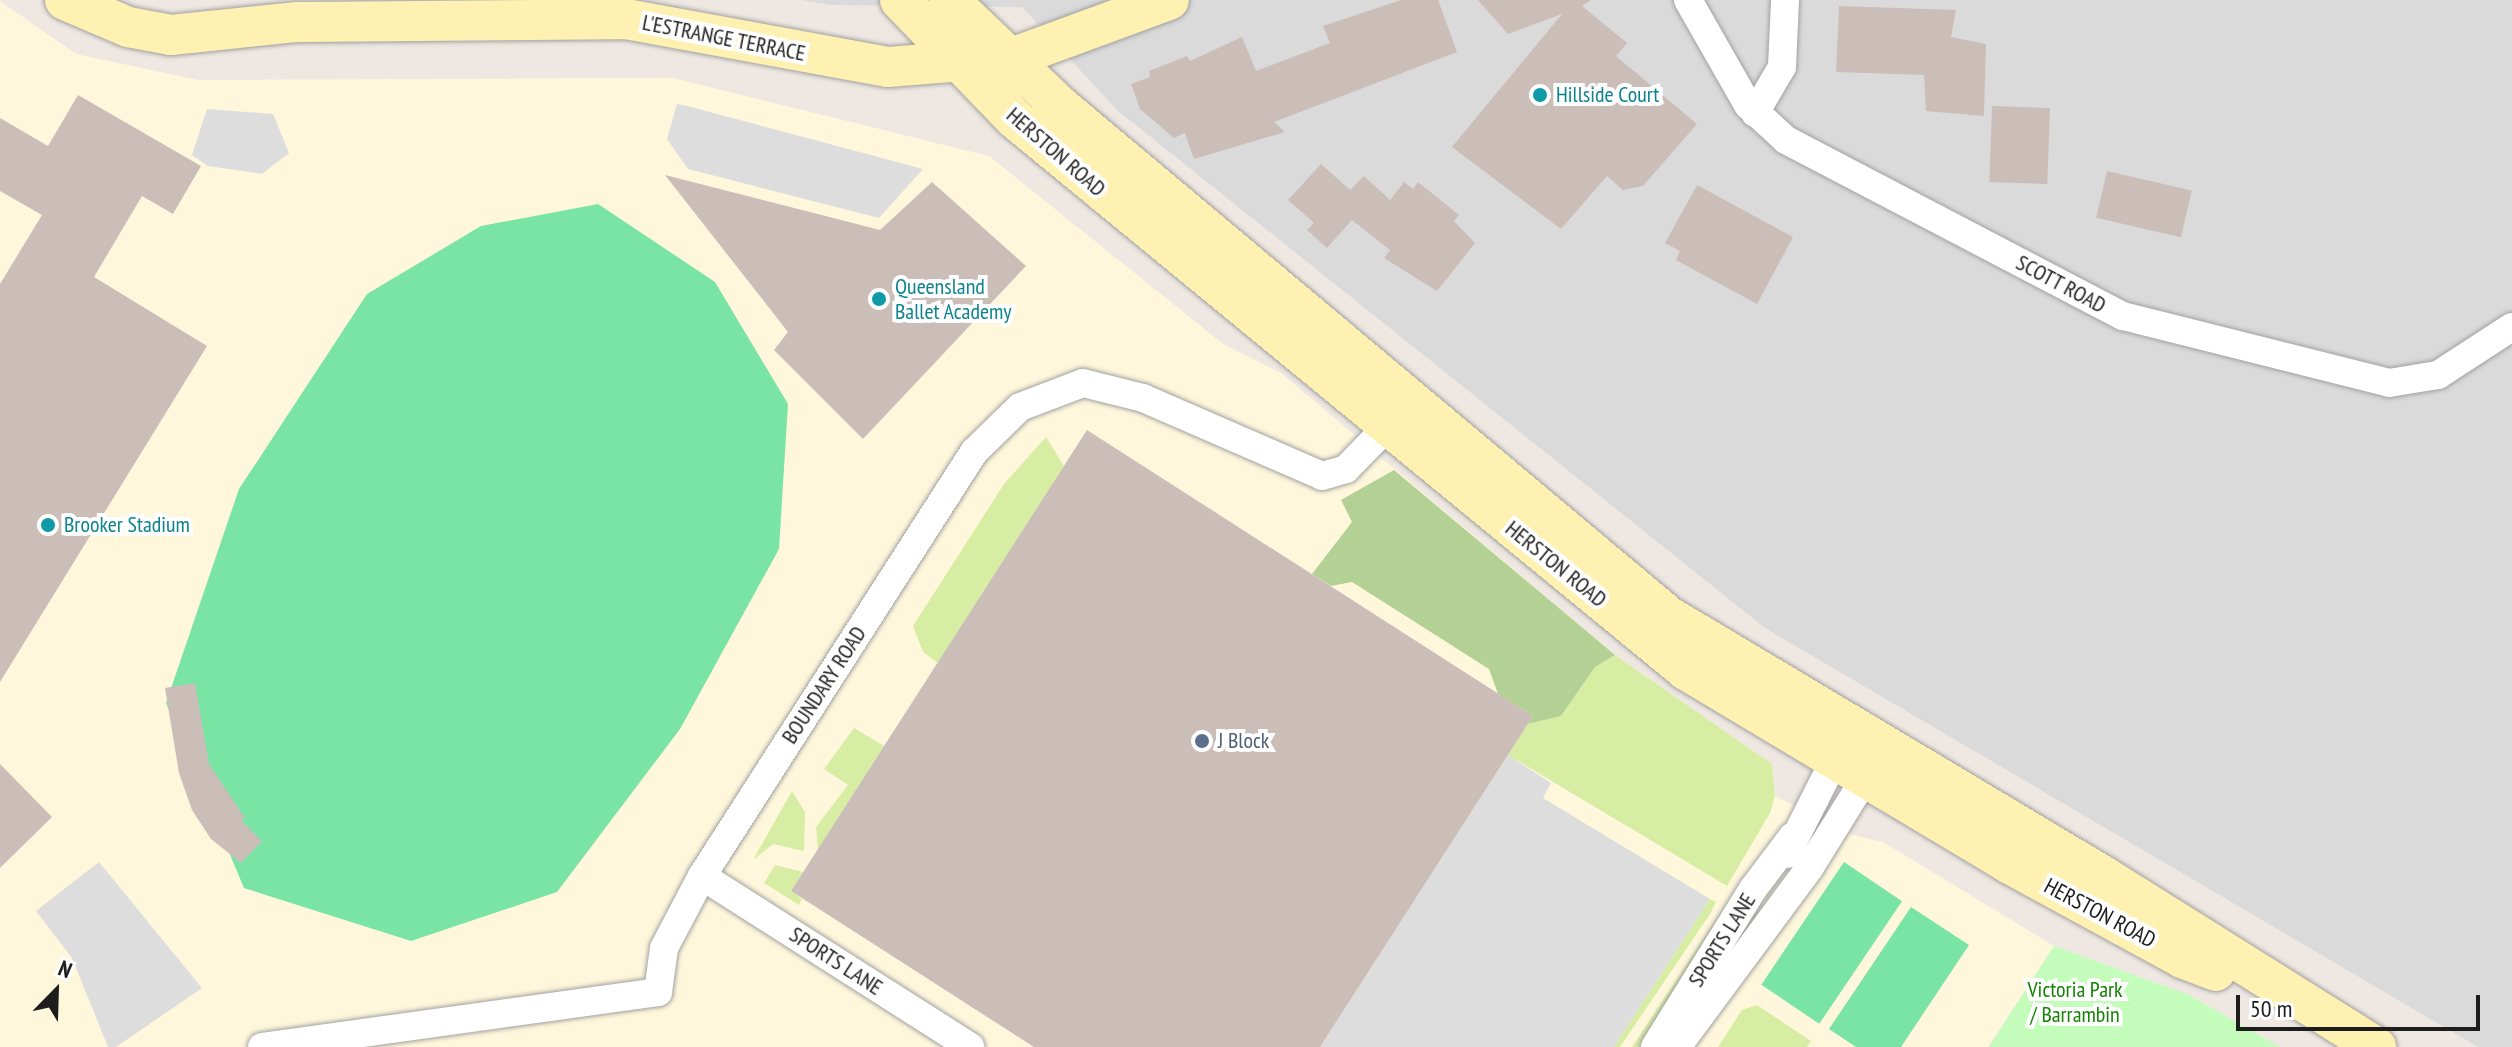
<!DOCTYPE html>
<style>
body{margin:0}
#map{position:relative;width:2512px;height:1047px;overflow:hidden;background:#efe8e2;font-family:"PT Sans Narrow",sans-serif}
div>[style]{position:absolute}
.residential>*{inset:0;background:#dbdada}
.education>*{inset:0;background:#fff7db}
.grass>*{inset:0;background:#d8eda4}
.forest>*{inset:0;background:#b3d194}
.park>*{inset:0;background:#c4fdbb}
.pitch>*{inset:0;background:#7ae4a4;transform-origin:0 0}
.parking>*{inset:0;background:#ddd}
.building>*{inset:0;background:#cbbdb8;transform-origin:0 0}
.roads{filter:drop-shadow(0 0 2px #a1a1a1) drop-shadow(0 0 2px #a1a1a1)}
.street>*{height:28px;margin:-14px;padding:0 14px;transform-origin:14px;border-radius:14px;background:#fff}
.secondary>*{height:40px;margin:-20px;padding:0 20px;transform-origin:20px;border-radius:20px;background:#fef1b2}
.dots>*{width:22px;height:22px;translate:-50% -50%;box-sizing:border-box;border:4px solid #fff;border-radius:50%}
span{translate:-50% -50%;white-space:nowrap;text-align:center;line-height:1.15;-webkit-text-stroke:8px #fff;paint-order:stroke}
.street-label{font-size:22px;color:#1d1d1d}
.culture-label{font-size:22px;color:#0d838f}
.left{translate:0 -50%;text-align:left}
.service-label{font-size:22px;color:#4e5e75}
.park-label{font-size:22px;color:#158204}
.north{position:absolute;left:16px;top:951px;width:80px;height:80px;-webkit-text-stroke:6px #fff;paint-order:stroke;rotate:23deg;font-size:22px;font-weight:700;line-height:32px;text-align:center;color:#1d1d1d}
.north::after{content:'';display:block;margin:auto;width:28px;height:36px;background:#1d1d1d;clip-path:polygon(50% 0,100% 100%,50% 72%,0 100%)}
.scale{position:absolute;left:2236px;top:995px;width:244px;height:36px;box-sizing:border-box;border:4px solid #1d1d1d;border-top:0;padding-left:10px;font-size:24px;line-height:28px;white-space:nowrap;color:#1d1d1d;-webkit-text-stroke:6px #fff;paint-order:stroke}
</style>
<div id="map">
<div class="residential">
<div style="clip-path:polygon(801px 0,2512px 0,2512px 1047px,2478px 1047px,1765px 628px,1117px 110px,1022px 7px,832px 5px)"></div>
</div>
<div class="education">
<div style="clip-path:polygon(0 1px,76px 54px,198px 80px,673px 78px,989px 156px,1223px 344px,1281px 373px,1615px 655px,1772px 764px,1775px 796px,1853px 835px,1883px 842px,2054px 946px,1988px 1047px,0 1047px)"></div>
</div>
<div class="grass">
<div style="clip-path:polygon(1046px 437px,1064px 466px,938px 663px,923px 652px,913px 626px,1004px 484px)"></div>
<div style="clip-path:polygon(1615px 655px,1772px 764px,1775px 796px,1770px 813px,1727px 886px,1508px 755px,1528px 724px,1561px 716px,1595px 667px)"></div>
<div style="clip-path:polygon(854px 728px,884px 746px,818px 850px,816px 827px,848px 785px,824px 769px)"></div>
<div style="clip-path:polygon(792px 791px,805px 812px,804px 851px,773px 844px,753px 860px)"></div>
<div style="clip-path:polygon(775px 865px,803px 872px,791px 891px,802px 899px,799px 905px,764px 883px)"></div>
<div style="clip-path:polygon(1710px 899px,1716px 902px,1710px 914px,1620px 1047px,1614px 1047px)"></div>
<div style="clip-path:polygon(1725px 906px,1726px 915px,1673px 997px,1640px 1047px,1632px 1047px)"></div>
<div style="clip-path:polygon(1757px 1005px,1811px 1041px,1807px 1047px,1718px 1047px,1742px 1010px)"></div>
</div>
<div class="forest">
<div style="clip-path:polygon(1394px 470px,1615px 655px,1595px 667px,1561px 716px,1528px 724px,1533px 716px,1498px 694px,1489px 669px,1352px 582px,1331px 586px,1312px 574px,1352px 522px,1341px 500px)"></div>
</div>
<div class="park">
<div style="clip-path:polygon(2054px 946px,2189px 995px,2280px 1047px,1989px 1047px)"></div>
</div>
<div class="pitch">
<div style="clip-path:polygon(598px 204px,715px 282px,788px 404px,779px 549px,680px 729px,557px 892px,411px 941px,244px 888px,166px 703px,239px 489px,367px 294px,481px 226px)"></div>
<div style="left:1844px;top:862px;width:70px;height:148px;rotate:34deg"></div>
<div style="clip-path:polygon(1911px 907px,1969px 945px,1901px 1047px,1856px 1047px,1829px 1029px)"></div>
</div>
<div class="parking">
<div style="clip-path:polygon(677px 104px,691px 107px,923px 169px,879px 218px,688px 169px,667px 139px)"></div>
<div style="clip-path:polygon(207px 109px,273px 114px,289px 153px,262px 174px,208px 166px,192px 155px)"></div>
<div style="clip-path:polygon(1508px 755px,1551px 783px,1543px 798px,1710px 899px,1614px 1047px,1320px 1047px)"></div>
<div style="clip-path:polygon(99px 862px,202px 988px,116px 1047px,108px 1047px,72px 958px,36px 911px)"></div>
</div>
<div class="building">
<div style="clip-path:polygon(1401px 0,1438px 0,1457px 52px,1274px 122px,1285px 132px,1194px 159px,1185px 133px,1174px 138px,1140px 109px,1131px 84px,1150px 77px,1149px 71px,1187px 56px,1190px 61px,1242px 37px,1256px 71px,1330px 43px,1323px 26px)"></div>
<div style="clip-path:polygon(1478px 0,1591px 0,1582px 6px,1627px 43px,1616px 56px,1697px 124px,1643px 186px,1623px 190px,1607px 176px,1561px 229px,1452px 147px,1562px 14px,1508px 34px)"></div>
<div style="clip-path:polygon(1839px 6px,1956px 10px,1951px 37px,1986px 44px,1984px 116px,1926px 111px,1924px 75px,1836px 72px)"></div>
<div style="clip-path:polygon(78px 95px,201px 166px,173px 214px,142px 196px,94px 277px,207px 346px,0 682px,0 284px,42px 215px,0 191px,0 118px,48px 146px)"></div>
<div style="left:1992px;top:106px;width:58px;height:76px;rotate:2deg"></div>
<div style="clip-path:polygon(1321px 164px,1350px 190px,1364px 176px,1390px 200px,1404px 182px,1413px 189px,1418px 182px,1459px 215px,1454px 221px,1475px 243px,1437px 291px,1384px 258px,1390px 250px,1352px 220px,1327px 248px,1307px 230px,1314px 223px,1288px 200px)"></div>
<div style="left:2107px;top:171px;width:87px;height:48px;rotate:13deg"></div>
<div style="clip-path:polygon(665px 175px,880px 230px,932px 182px,1026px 266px,863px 439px,774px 350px,788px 332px)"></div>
<div style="clip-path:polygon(1697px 185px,1793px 237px,1757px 304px,1676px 260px,1680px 251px,1665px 243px)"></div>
<div style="clip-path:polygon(1087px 430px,1533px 716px,1320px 1047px,1034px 1047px,791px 891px)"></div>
<div style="clip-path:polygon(195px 683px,209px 764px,245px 818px,241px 820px,262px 841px,241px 863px,211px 839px,192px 810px,179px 773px,165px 688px)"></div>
<div style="clip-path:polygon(0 764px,52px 817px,0 868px)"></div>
</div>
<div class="roads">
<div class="street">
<div style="left:1688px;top:0;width:121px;rotate:60.3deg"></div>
<div style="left:1748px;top:105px;width:52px;rotate:42.6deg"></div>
<div style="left:1786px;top:140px;width:380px;rotate:27.6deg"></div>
<div style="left:2123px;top:316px;width:274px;rotate:14.1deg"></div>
<div style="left:2389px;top:383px;width:50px;rotate:-9.3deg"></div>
<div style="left:2438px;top:375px;width:88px;rotate:-33deg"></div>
<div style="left:1755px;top:113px;width:53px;rotate:-59.6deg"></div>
<div style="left:1782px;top:67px;width:67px;rotate:-87.4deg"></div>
<div style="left:1787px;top:854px;width:122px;rotate:-63.2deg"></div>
<div style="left:702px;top:876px;width:318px;rotate:32.5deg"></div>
<div style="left:262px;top:1047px;width:400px;rotate:-7.9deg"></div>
<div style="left:658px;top:992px;width:44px;rotate:-82.2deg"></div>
<div style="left:664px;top:948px;width:81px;rotate:-62.2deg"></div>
<div style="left:702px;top:876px;width:504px;rotate:-57.32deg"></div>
<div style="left:974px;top:452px;width:64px;rotate:-44.4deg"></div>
<div style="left:1020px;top:407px;width:67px;rotate:-20.9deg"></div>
<div style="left:1083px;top:383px;width:62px;rotate:14deg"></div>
<div style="left:1143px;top:398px;width:195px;rotate:23.5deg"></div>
<div style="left:1322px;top:476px;width:25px;rotate:-16deg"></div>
<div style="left:1346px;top:469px;width:60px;rotate:-45.7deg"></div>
<div style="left:1655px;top:1047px;width:186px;rotate:-58.2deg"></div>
<div style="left:1753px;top:889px;width:66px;rotate:-53deg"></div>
<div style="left:1677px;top:1047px;width:224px;rotate:-53.5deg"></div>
<div style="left:1810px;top:867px;width:123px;rotate:-58.2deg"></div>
</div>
<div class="secondary">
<div style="left:65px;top:0;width:69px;rotate:23.2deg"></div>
<div style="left:128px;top:27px;width:44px;rotate:10.5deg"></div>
<div style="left:171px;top:35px;width:127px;rotate:-5.9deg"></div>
<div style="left:297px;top:22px;width:329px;rotate:-0.5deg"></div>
<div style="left:626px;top:19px;width:266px;rotate:10.4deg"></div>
<div style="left:888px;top:67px;width:126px;rotate:-4.5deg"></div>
<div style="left:1014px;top:57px;width:165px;rotate:-20.2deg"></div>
<div style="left:900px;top:0;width:165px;rotate:46deg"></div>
<div style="left:1015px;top:119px;width:868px;rotate:39.39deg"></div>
<div style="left:1686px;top:670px;width:375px;rotate:30.9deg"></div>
<div style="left:2008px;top:863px;width:198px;rotate:28.6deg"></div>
<div style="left:2182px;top:958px;width:36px;rotate:21deg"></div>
<div style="left:949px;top:0;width:155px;rotate:43.7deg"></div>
<div style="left:1061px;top:107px;width:792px;rotate:39.98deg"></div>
<div style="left:1668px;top:616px;width:509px;rotate:30.85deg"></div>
<div style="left:2105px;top:877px;width:320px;rotate:32.1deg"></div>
</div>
</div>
<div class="dots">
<div style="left:1540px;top:95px;background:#0f9aa8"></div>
<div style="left:879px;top:299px;background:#0f9aa8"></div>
<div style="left:48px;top:525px;background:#0f9aa8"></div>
<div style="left:1202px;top:741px;background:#5c6f8a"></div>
</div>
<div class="street-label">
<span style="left:724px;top:38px;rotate:11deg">L'ESTRANGE TERRACE</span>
<span style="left:1056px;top:152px;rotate:41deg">HERSTON ROAD</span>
<span style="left:2061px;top:284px;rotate:28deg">SCOTT ROAD</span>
<span style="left:1556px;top:564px;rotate:39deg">HERSTON ROAD</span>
<span style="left:824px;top:685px;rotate:-57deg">BOUNDARY ROAD</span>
<span style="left:2100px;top:913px;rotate:28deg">HERSTON ROAD</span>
<span style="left:1722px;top:940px;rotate:-58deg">SPORTS LANE</span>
<span style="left:836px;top:961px;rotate:33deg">SPORTS LANE</span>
</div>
<div class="culture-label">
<span class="left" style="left:1556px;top:95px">Hillside Court</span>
<span class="left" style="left:895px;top:299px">Queensland<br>Ballet Academy</span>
<span class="left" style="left:64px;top:525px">Brooker Stadium</span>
</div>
<div class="service-label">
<span class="left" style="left:1218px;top:741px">J Block</span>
</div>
<div class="park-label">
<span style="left:2075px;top:1002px">Victoria Park<br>/ Barrambin</span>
</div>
<div class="north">N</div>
<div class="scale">50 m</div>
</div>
